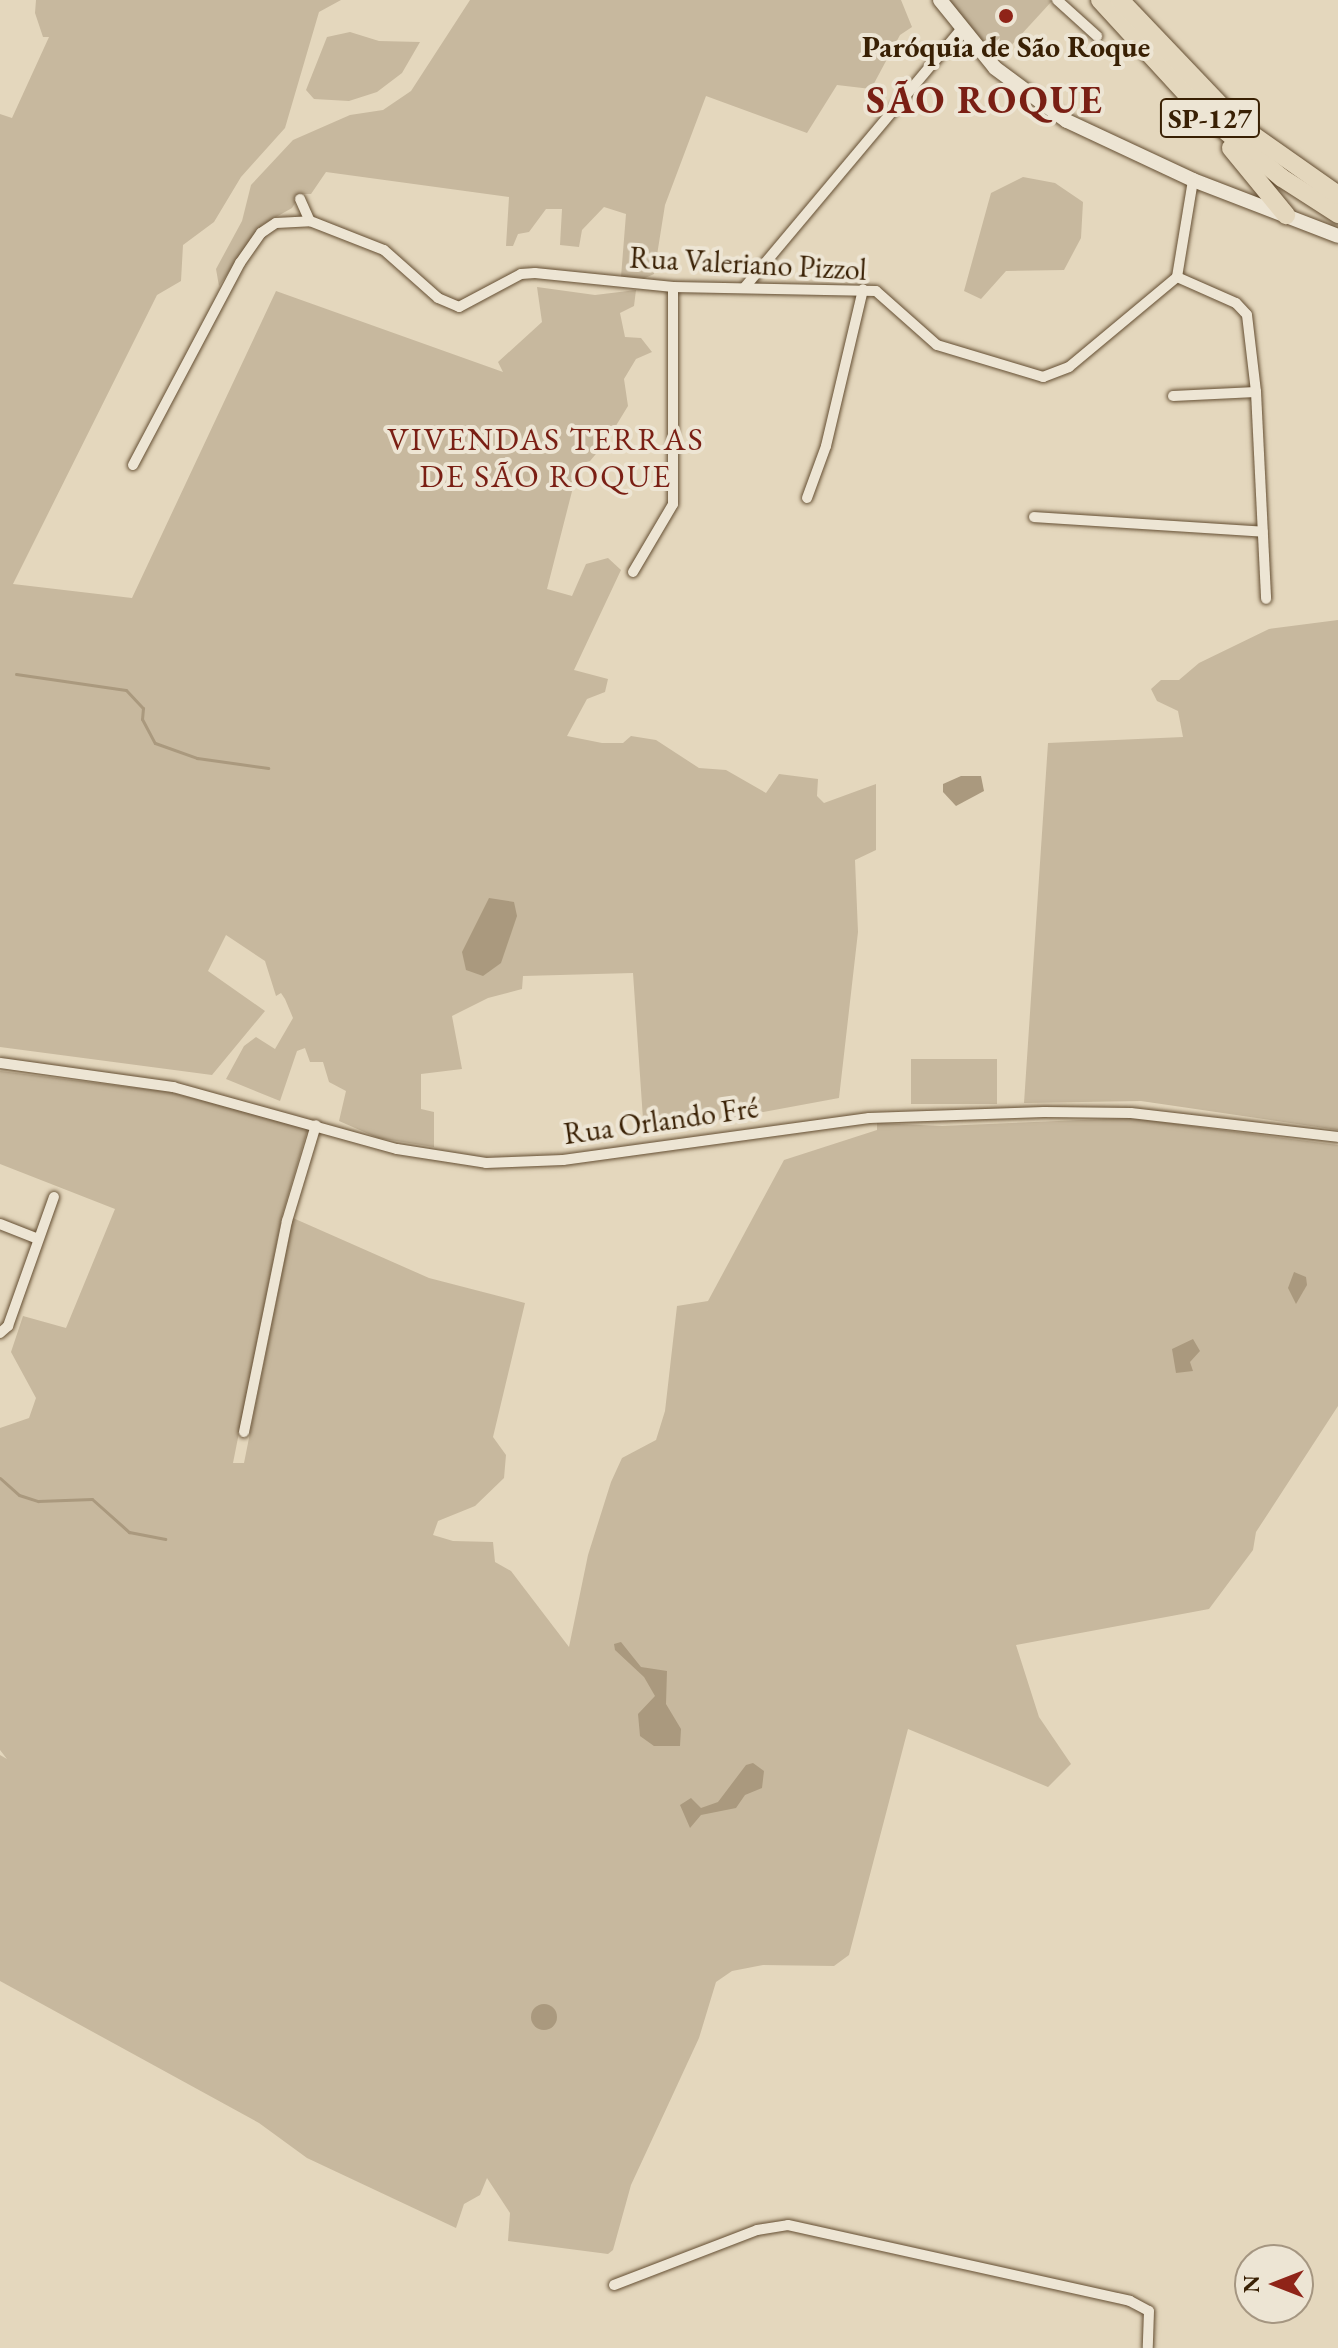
<!DOCTYPE html>
<meta charset="utf-8">
<style>
body{margin:0}
#map{position:relative;width:1338px;height:2348px;overflow:hidden;background:#e4d7bd;font-family:"EB Garamond",serif}
div>[style]{position:absolute}
.green>*{inset:0;background:#c7b89e;transform-origin:0 0}
.water>*{inset:0;background:#aa997e}
.round{border-radius:50%}
.stream>*{height:3px;margin:-1.5px;padding:0 1.5px;transform-origin:1.5px;border-radius:1.5px;background:#aa997e}
.roads{filter:drop-shadow(0 0 2px #644e32) drop-shadow(0 0 2px #644e32)}
.street>*{height:10px;margin:-5px;padding:0 5px;transform-origin:5px;border-radius:5px;background:#ede5d4}
.secondary>*{height:14px;margin:-7px;padding:0 7px;transform-origin:7px;border-radius:7px;background:#ede5d4}
.highway>*{height:18px;margin:-9px;padding:0 9px;transform-origin:9px;border-radius:9px;background:#e4d7bd}
.dots>*{width:22px;height:22px;translate:-50% -50%;box-sizing:border-box;border:4px solid #ede5d4;border-radius:50%}
span{translate:-50% -50%;white-space:nowrap;text-align:center;line-height:1.15;-webkit-text-stroke:8px #ede5d4;paint-order:stroke}
.shield-label span{padding:2px 6px;background:#ede5d4;border:2px solid;border-radius:6px;-webkit-text-stroke-width:0}
.shield-label{font-size:28px;color:#392004;font-weight:700}
.poi-label{font-size:30px;color:#392004;font-weight:700}
.street-label{font-size:30px;color:#392004}
.neighbourhood-label{font-size:32px;color:#7a1f14;letter-spacing:2px}
.district-label{font-size:38px;color:#7a1f14;font-weight:700;letter-spacing:2px}
.north{position:absolute;left:1234px;top:2244px;width:80px;height:80px;box-sizing:border-box;background:#ede5d4;border:2px solid #a59681;border-radius:50%;rotate:270deg;font-size:22px;font-weight:700;line-height:32px;text-align:center;color:#392004}
.north::after{content:'';display:block;margin:auto;width:28px;height:36px;background:#8f2418;clip-path:polygon(50% 0,100% 100%,50% 72%,0 100%)}
</style>
<div id="map">
<div class="green">
<div style="clip-path:polygon(36px 0,341px 0,319px 12px,285px 128px,241px 177px,214px 222px,183px 245px,181px 281px,157px 295px,13px 584px,132px 598px,276px 291px,503px 372px,498px 362px,542px 322px,537px 287px,595px 295px,636px 290px,634px 306px,620px 313px,625px 337px,641px 338px,652px 352px,636px 359px,624px 379px,628px 406px,606px 442px,590px 461px,579px 464px,547px 589px,572px 596px,586px 564px,608px 558px,621px 570px,574px 670px,608px 679px,605px 692px,587px 699px,567px 736px,602px 743px,623px 743px,631px 736px,656px 740px,699px 768px,726px 770px,766px 793px,779px 774px,818px 779px,817px 796px,824px 803px,876px 784px,876px 850px,855px 860px,858px 932px,839px 1098px,644px 1134px,633px 973px,523px 976px,522px 989px,488px 998px,452px 1016px,462px 1069px,421px 1074px,421px 1109px,434px 1112px,434px 1147px,378px 1138px,339px 1121px,346px 1091px,329px 1082px,323px 1062px,310px 1062px,305px 1048px,297px 1051px,280px 1101px,226px 1079px,244px 1046px,256px 1037px,275px 1049px,293px 1018px,285px 999px,281px 993px,276px 996px,265px 961px,226px 935px,208px 971px,265px 1011px,212px 1075px,0 1047px,0 114px,12px 118px,49px 37px,43px 37px,35px 13px)"></div>
<div style="clip-path:polygon(470px 0,901px 0,912px 27px,900px 35px,871px 89px,837px 85px,807px 133px,706px 96px,665px 205px,654px 274px,643px 279px,621px 277px,626px 214px,604px 207px,582px 230px,579px 247px,560px 245px,562px 209px,546px 209px,529px 232px,518px 234px,513px 246px,506px 246px,509px 197px,326px 172px,311px 194px,301px 194px,292px 208px,262px 225px,219px 286px,216px 269px,242px 221px,251px 185px,293px 140px,350px 115px,383px 110px,411px 91px)"></div>
<div style="clip-path:polygon(949px 0,1050px 0,1052px 1px,997px 61px)"></div>
<div style="clip-path:polygon(350px 32px,379px 41px,420px 42px,402px 73px,377px 92px,349px 101px,314px 99px,306px 90px,327px 37px)"></div>
<div style="clip-path:polygon(1023px 177px,1055px 183px,1083px 202px,1081px 238px,1064px 270px,1006px 271px,981px 299px,964px 291px,991px 193px)"></div>
<div style="clip-path:polygon(1338px 620px,1338px 1130px,1141px 1101px,1024px 1103px,1048px 743px,1183px 737px,1178px 711px,1157px 701px,1151px 689px,1161px 680px,1179px 680px,1199px 663px,1269px 629px)"></div>
<div style="left:997px;top:1059px;width:45px;height:86px;rotate:90deg"></div>
<div style="clip-path:polygon(0 1071px,169px 1092px,308px 1128px,282px 1216px,233px 1463px,244px 1463px,293px 1218px,429px 1278px,525px 1303px,493px 1437px,506px 1455px,504px 1478px,475px 1506px,438px 1521px,433px 1535px,453px 1541px,493px 1542px,495px 1562px,511px 1571px,569px 1647px,588px 1555px,611px 1482px,622px 1458px,656px 1440px,665px 1411px,677px 1306px,708px 1301px,784px 1160px,877px 1130px,877px 1123px,942px 1126px,1131px 1118px,1338px 1145px,1338px 1406px,1256px 1532px,1253px 1550px,1209px 1609px,1016px 1645px,1039px 1717px,1071px 1764px,1048px 1787px,908px 1729px,849px 1955px,834px 1966px,763px 1965px,732px 1971px,716px 1982px,699px 2038px,631px 2185px,613px 2250px,608px 2254px,508px 2241px,510px 2213px,487px 2178px,480px 2195px,464px 2204px,456px 2228px,307px 2158px,259px 2123px,0 1981px,0 1755px,7px 1759px,0 1750px,0 1428px,29px 1418px,36px 1398px,11px 1352px,23px 1316px,66px 1328px,115px 1209px,0 1164px)"></div>
</div>
<div class="water">
<div style="clip-path:polygon(961px 776px,981px 776px,984px 791px,956px 806px,943px 792px,943px 784px)"></div>
<div style="clip-path:polygon(489px 898px,514px 902px,517px 916px,501px 963px,483px 976px,466px 970px,462px 952px)"></div>
<div style="clip-path:polygon(1294px 1272px,1306px 1277px,1307px 1285px,1296px 1304px,1288px 1288px)"></div>
<div style="clip-path:polygon(1193px 1339px,1200px 1351px,1190px 1362px,1193px 1371px,1176px 1373px,1172px 1349px)"></div>
<div style="clip-path:polygon(621px 1642px,641px 1667px,667px 1671px,666px 1704px,681px 1729px,680px 1746px,654px 1746px,640px 1736px,638px 1714px,655px 1696px,644px 1677px,615px 1650px,614px 1644px)"></div>
<div style="clip-path:polygon(753px 1763px,764px 1771px,762px 1788px,745px 1795px,736px 1808px,701px 1815px,690px 1828px,680px 1805px,691px 1798px,701px 1808px,718px 1802px,746px 1765px)"></div>
<div class="round" style="left:531px;top:2004px;width:26px;height:26px"></div>
</div>
<div class="stream">
<div style="left:16px;top:674px;width:111px;rotate:8.3deg"></div>
<div style="left:126px;top:690px;width:25px;rotate:47deg"></div>
<div style="left:143px;top:708px;width:11px;rotate:95deg"></div>
<div style="left:142px;top:719px;width:27px;rotate:62deg"></div>
<div style="left:155px;top:743px;width:45px;rotate:19.7deg"></div>
<div style="left:197px;top:758px;width:72px;rotate:8deg"></div>
<div style="left:0;top:1478px;width:25px;rotate:42deg"></div>
<div style="left:19px;top:1495px;width:20px;rotate:18deg"></div>
<div style="left:38px;top:1501px;width:54px;rotate:-2.1deg"></div>
<div style="left:92px;top:1499px;width:50px;rotate:41.7deg"></div>
<div style="left:129px;top:1532px;width:37px;rotate:11deg"></div>
</div>
<div class="roads">
<div class="street">
<div style="left:1057px;top:0;width:54px;rotate:42deg"></div>
<div style="left:300px;top:199px;width:24px;rotate:66deg"></div>
<div style="left:1177px;top:277px;width:98px;rotate:-80.6deg"></div>
<div style="left:745px;top:287px;width:336px;rotate:-50deg"></div>
<div style="left:1173px;top:396px;width:83px;rotate:-2.8deg"></div>
<div style="left:133px;top:465px;width:229px;rotate:-62.1deg"></div>
<div style="left:240px;top:263px;width:37px;rotate:-55deg"></div>
<div style="left:261px;top:233px;width:18px;rotate:-34deg"></div>
<div style="left:276px;top:223px;width:34px;rotate:-3deg"></div>
<div style="left:310px;top:221px;width:79px;rotate:21.4deg"></div>
<div style="left:384px;top:250px;width:72px;rotate:41.6deg"></div>
<div style="left:438px;top:298px;width:23px;rotate:23deg"></div>
<div style="left:459px;top:307px;width:70px;rotate:-28deg"></div>
<div style="left:521px;top:274px;width:14px;rotate:-4deg"></div>
<div style="left:535px;top:273px;width:139px;rotate:5.8deg"></div>
<div style="left:673px;top:287px;width:203px;rotate:1.1deg"></div>
<div style="left:876px;top:291px;width:81px;rotate:41.5deg"></div>
<div style="left:937px;top:345px;width:111px;rotate:16.8deg"></div>
<div style="left:1043px;top:377px;width:28px;rotate:-21deg"></div>
<div style="left:1069px;top:367px;width:141px;rotate:-39.8deg"></div>
<div style="left:1177px;top:277px;width:64px;rotate:23.8deg"></div>
<div style="left:1236px;top:303px;width:16px;rotate:47deg"></div>
<div style="left:1247px;top:315px;width:78px;rotate:83.3deg"></div>
<div style="left:1256px;top:392px;width:207px;rotate:87.2deg"></div>
<div style="left:807px;top:498px;width:55px;rotate:-69.9deg"></div>
<div style="left:826px;top:446px;width:161px;rotate:-76.7deg"></div>
<div style="left:1034px;top:517px;width:229px;rotate:3.7deg"></div>
<div style="left:633px;top:572px;width:79px;rotate:-59.5deg"></div>
<div style="left:673px;top:504px;width:217px;rotate:-90deg"></div>
<div style="left:0;top:1063px;width:175px;rotate:7.9deg"></div>
<div style="left:173px;top:1087px;width:232px;rotate:15.5deg"></div>
<div style="left:397px;top:1149px;width:90px;rotate:8.9deg"></div>
<div style="left:486px;top:1163px;width:77px;rotate:-2.2deg"></div>
<div style="left:563px;top:1160px;width:309px;rotate:-7.8deg"></div>
<div style="left:869px;top:1118px;width:175px;rotate:-2deg"></div>
<div style="left:1044px;top:1112px;width:87px;rotate:0.7deg"></div>
<div style="left:1131px;top:1113px;width:208px;rotate:6.6deg"></div>
<div style="left:0;top:1224px;width:41px;rotate:21.5deg"></div>
<div style="left:0;top:1333px;width:11px;rotate:-41deg"></div>
<div style="left:8px;top:1326px;width:137px;rotate:-70.4deg"></div>
<div style="left:244px;top:1432px;width:215px;rotate:-78.5deg"></div>
<div style="left:287px;top:1221px;width:100px;rotate:-73.2deg"></div>
<div style="left:614px;top:2285px;width:153px;rotate:-21deg"></div>
<div style="left:757px;top:2230px;width:31px;rotate:-9deg"></div>
<div style="left:788px;top:2225px;width:350px;rotate:12.5deg"></div>
<div style="left:1130px;top:2301px;width:21px;rotate:28deg"></div>
<div style="left:1149px;top:2311px;width:37px;rotate:92deg"></div>
</div>
<div class="secondary">
<div style="left:940px;top:0;width:87px;rotate:51deg"></div>
<div style="left:995px;top:68px;width:89px;rotate:36.4deg"></div>
<div style="left:1067px;top:121px;width:139px;rotate:25.1deg"></div>
<div style="left:1193px;top:180px;width:155px;rotate:21.1deg"></div>
</div>
<div class="highway">
<div style="left:1100px;top:0;width:152px;rotate:47.4deg"></div>
<div style="left:1203px;top:112px;width:103px;rotate:39.9deg"></div>
<div style="left:1282px;top:178px;width:67px;rotate:32.7deg"></div>
<div style="left:1120px;top:0;width:174px;rotate:46.4deg"></div>
<div style="left:1240px;top:126px;width:120px;rotate:35.1deg"></div>
<div style="left:1231px;top:148px;width:87px;rotate:50.6deg"></div>
</div>
</div>
<div class="dots">
<div style="left:1006px;top:16px;background:#8f2418"></div>
</div>
<div class="shield-label">
<span style="left:1210px;top:118px">SP-127</span>
</div>
<div class="poi-label">
<span style="left:1006px;top:47px">Paróquia de São Roque</span>
</div>
<div class="street-label">
<span style="left:748px;top:264px;rotate:3deg">Rua Valeriano Pizzol</span>
<span style="left:661px;top:1121px;rotate:-8deg">Rua Orlando Fré</span>
</div>
<div class="neighbourhood-label">
<span style="left:546px;top:458px">VIVENDAS TERRAS<br>DE SÃO ROQUE</span>
</div>
<div class="district-label">
<span style="left:985px;top:100px">SÃO ROQUE</span>
</div>
<div class="north">N</div>
</div>
